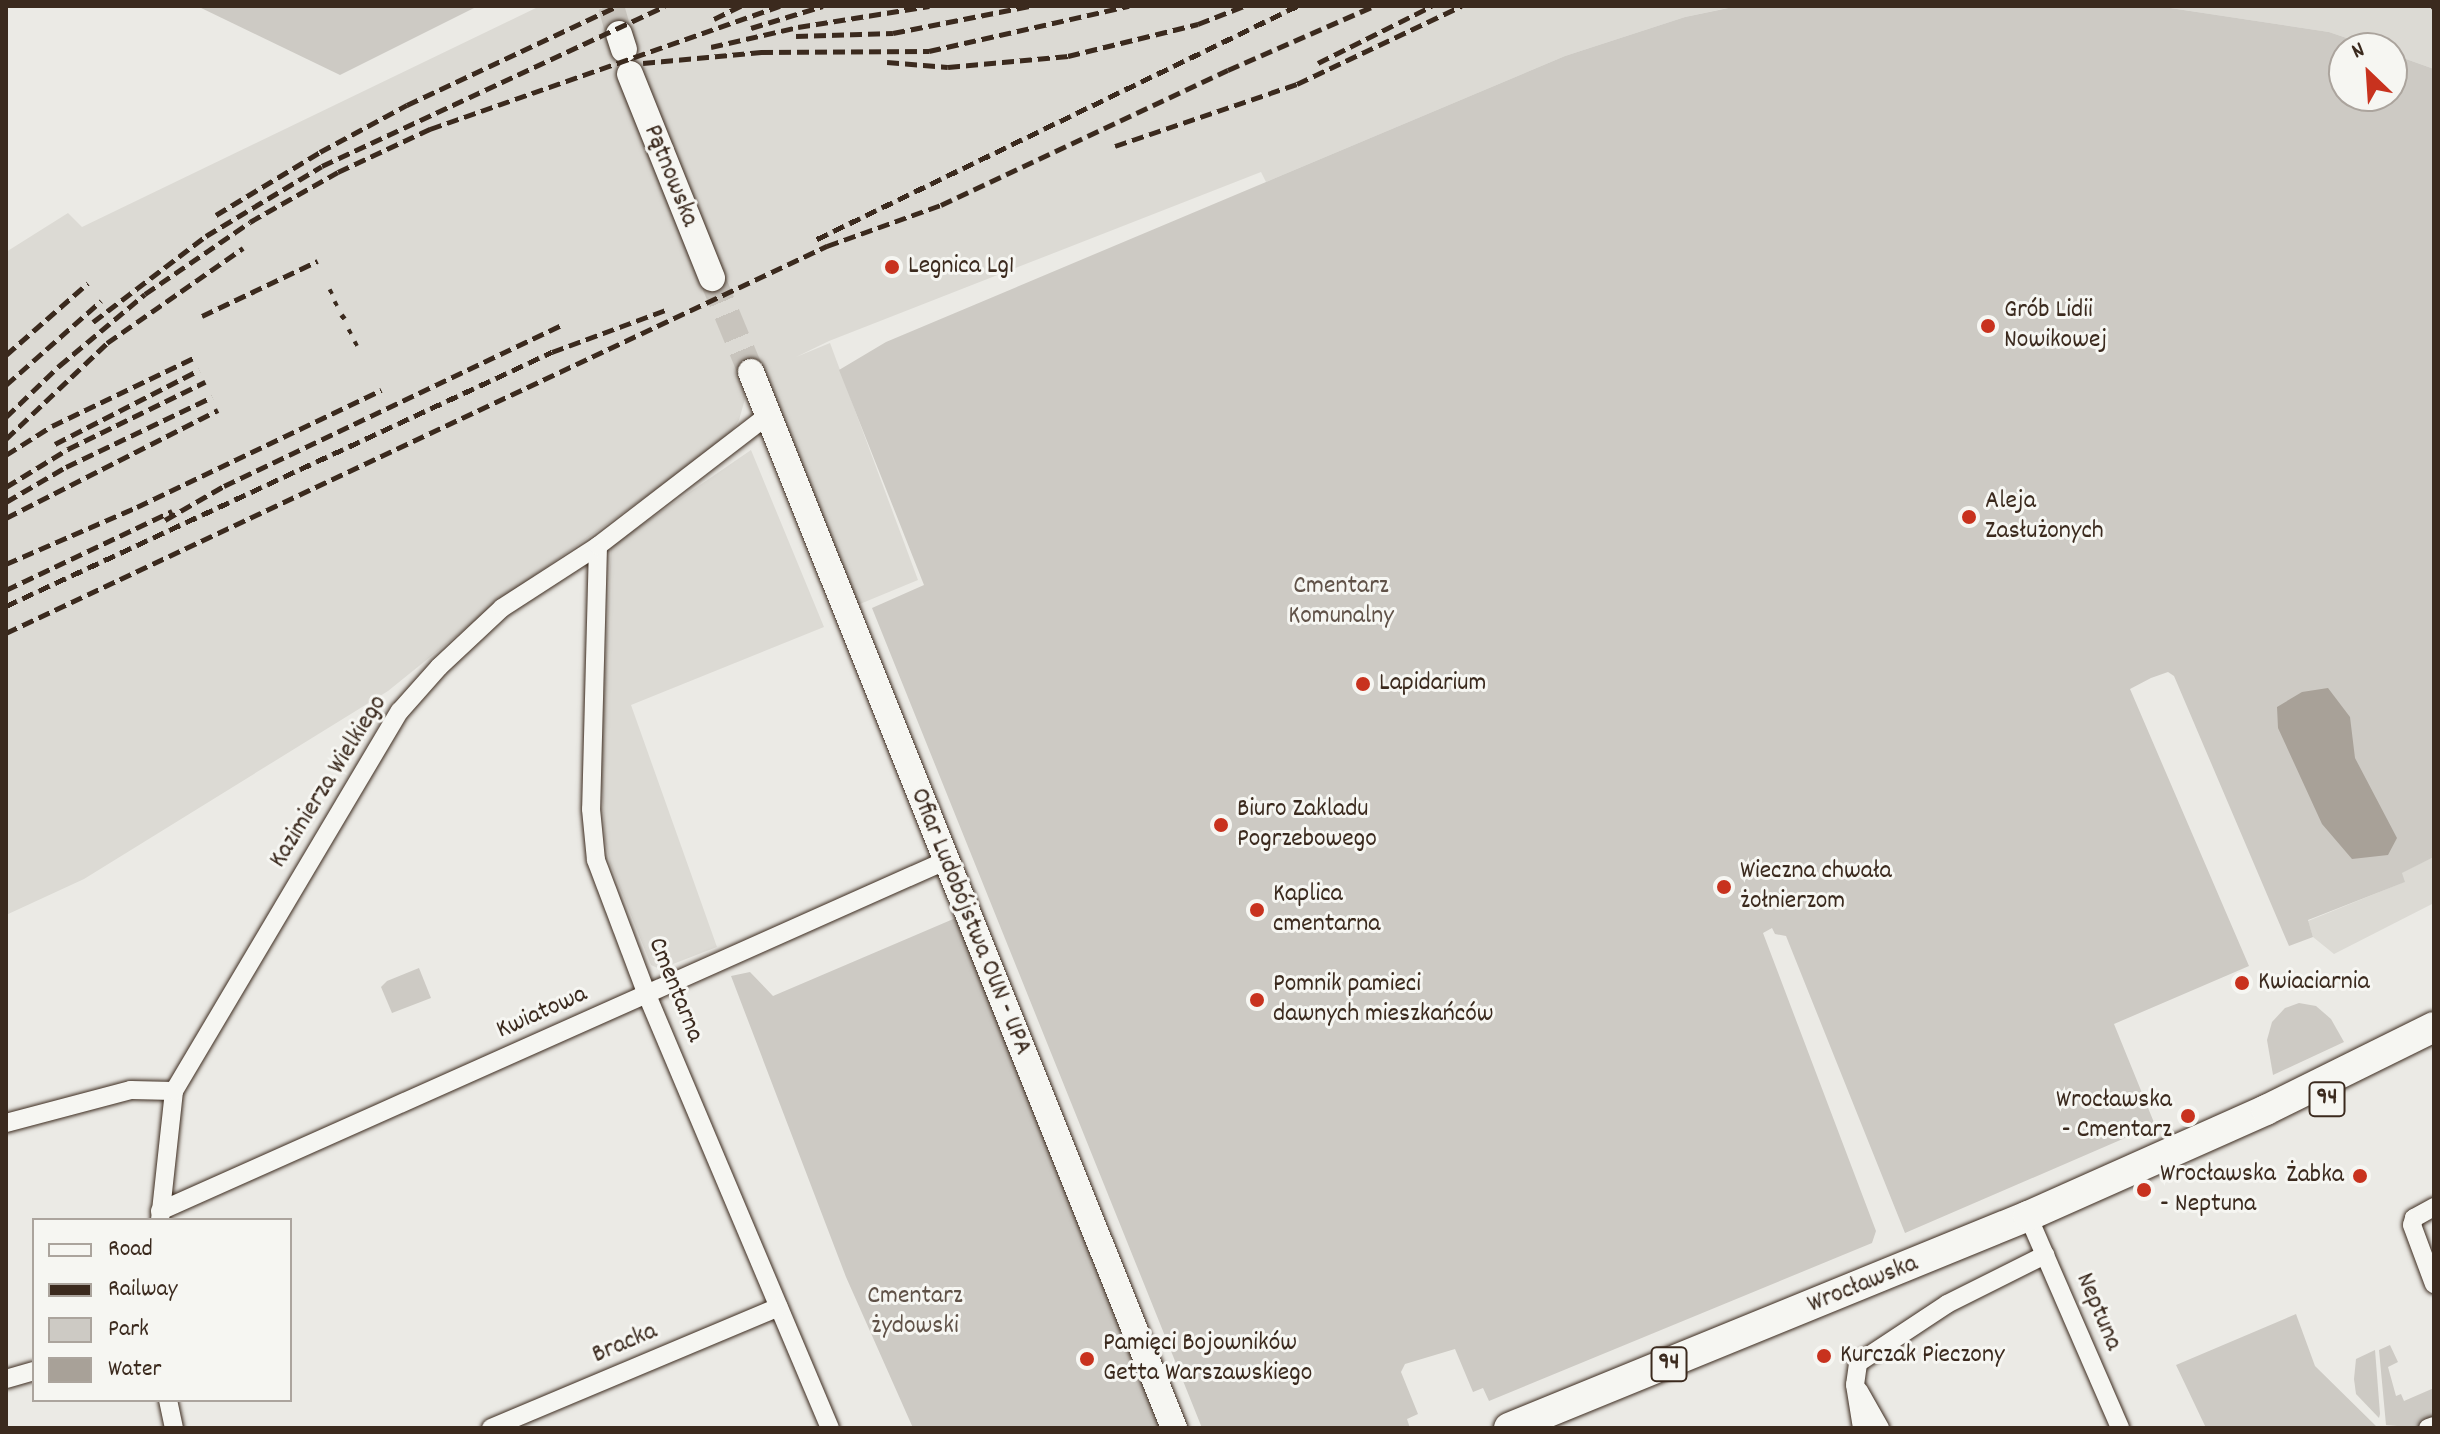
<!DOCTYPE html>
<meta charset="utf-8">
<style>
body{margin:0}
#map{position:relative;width:2440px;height:1434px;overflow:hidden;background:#ebeae5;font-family:Dekko,sans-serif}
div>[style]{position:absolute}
.built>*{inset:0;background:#dcdad4}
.green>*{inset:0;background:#cdcac4}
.water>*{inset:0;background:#a8a198}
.secondary-tunnel>*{height:26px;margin-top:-13px;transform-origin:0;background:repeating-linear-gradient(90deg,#c8c4bd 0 26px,transparent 0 39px)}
.roads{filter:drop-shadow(0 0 2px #3b2a1e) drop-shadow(0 0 2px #3b2a1e)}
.street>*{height:18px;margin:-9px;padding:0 9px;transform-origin:9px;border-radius:9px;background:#f6f6f2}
.secondary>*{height:26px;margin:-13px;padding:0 13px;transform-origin:13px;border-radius:13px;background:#f6f6f2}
.primary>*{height:30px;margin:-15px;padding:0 15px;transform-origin:15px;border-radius:15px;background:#f6f6f2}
.rail>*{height:5px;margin-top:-2.5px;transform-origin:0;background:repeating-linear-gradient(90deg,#3b2a1e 0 12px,transparent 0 18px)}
.dots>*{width:22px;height:22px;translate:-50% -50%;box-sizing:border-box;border:4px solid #f6f6f2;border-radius:50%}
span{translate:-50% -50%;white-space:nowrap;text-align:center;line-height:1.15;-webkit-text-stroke:6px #f6f6f2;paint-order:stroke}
.shield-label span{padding:2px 6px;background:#f6f6f2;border:2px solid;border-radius:6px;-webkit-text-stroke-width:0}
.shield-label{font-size:24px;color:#3b2a1e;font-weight:700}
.street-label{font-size:26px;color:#3b2a1e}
.poi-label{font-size:26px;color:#3b2a1e}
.left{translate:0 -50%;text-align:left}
.right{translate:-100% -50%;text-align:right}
.park-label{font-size:26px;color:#605248}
.frame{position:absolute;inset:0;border:8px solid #3b2a1e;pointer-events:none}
.legend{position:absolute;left:32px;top:1218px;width:260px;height:184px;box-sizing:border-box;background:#f6f6f2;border:2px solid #aba49d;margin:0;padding:10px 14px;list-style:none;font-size:24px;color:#3b2a1e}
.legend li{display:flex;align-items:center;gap:16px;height:40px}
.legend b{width:40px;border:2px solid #aba49d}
.north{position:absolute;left:2328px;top:32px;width:80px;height:80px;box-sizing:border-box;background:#f6f6f2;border:2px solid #aba49d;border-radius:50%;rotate:335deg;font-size:22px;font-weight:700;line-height:32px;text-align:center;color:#3b2a1e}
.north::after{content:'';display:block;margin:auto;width:28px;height:36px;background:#c8321e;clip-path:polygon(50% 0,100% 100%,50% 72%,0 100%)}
</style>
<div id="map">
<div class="built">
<div style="clip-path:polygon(540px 6px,1737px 6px,1685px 17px,1565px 56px,1266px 182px,1261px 172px,829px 341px,796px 357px,830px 343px,918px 580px,855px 606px,762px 367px,743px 380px,745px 399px,739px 420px,727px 439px,507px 595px,388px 691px,84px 879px,6px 915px,6px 252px,68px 213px,82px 227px)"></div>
<div style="clip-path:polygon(2157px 6px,2434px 6px,2434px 69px,2392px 54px,2392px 48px,2376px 48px,2329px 32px)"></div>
<div style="clip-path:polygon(751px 450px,824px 627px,631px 705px,717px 947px,660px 969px,651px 965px,610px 863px,605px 839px,601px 767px,611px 546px)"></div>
<div style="clip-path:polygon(2434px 857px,2434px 903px,2334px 954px,2313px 937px,2308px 921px,2404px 882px,2401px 873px)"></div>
</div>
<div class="green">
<div style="clip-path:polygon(197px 6px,478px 6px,340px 75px)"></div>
<div style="clip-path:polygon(1738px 6px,2157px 6px,2329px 32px,2376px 48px,2344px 48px,2344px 96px,2392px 96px,2392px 54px,2434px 69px,2434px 857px,2402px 873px,2405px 882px,2308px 920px,2313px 937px,2289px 946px,2174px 676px,2168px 672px,2151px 678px,2130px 689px,2249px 966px,2114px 1024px,2155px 1125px,1905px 1233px,1786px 936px,1775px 934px,1772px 928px,1763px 933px,1876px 1231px,1872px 1243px,1489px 1401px,1483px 1388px,1473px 1392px,1455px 1349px,1405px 1364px,1401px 1372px,1418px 1414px,1407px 1419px,1410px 1428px,1202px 1428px,872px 608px,924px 585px,839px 370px,886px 342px,1565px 56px,1685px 17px)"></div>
<div style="clip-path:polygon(958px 917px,1164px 1428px,913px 1428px,846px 1277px,731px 976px,750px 972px,773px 996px)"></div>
<div style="clip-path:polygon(419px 968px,431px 998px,392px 1013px,381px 987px,387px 981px)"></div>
<div style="clip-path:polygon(2299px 1003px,2316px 1006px,2331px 1019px,2344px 1042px,2273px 1075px,2267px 1040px,2272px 1022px,2285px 1008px)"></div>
<div style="clip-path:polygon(2296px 1314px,2315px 1366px,2378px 1428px,2206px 1428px,2176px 1365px)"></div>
<div style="clip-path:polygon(2390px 1345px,2398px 1362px,2388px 1367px,2396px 1396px,2401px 1394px,2404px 1401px,2434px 1388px,2434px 1422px,2420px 1428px,2386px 1425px,2379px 1350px)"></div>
<div style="clip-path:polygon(2375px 1350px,2380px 1414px,2379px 1418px,2356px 1394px,2354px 1379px,2356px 1359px)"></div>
</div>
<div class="water">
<div style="clip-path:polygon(2328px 688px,2350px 717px,2355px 758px,2397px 838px,2388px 855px,2352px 859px,2322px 824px,2278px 728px,2277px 707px,2302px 692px)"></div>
</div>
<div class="secondary-tunnel">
<div style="left:611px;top:6px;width:29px;rotate:74deg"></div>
<div style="left:712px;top:278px;width:102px;rotate:67.5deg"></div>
</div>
<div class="roads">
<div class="street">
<div style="left:598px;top:546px;width:263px;rotate:91.5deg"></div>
<div style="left:591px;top:809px;width:51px;rotate:84.4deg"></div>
<div style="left:596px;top:860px;width:144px;rotate:69.3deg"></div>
<div style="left:647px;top:995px;width:470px;rotate:67.1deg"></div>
<div style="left:6px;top:1123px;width:129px;rotate:-14.8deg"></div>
<div style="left:131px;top:1090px;width:43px;rotate:1.3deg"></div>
<div style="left:2434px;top:1207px;width:23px;rotate:151deg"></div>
<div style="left:2414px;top:1218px;width:7px;rotate:106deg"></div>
<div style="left:2412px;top:1225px;width:63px;rotate:69.6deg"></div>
<div style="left:160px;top:1211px;width:859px;rotate:-24.03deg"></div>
<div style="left:2028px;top:1216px;width:231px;rotate:66.5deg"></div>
<div style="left:160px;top:1220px;width:130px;rotate:-83.8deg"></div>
<div style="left:174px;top:1091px;width:442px;rotate:-59.3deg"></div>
<div style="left:400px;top:711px;width:59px;rotate:-48.4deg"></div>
<div style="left:439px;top:667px;width:86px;rotate:-43.1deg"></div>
<div style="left:502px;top:608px;width:114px;rotate:-32.9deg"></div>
<div style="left:598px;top:546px;width:215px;rotate:-37.6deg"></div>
<div style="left:6px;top:1379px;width:29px;rotate:-16deg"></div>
<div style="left:1859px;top:1391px;width:43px;rotate:60.4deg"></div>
<div style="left:168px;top:1400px;width:29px;rotate:78deg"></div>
<div style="left:491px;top:1428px;width:312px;rotate:-22.8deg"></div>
<div style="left:1862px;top:1428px;width:44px;rotate:-99.2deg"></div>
<div style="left:1855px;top:1385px;width:22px;rotate:-82deg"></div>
<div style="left:1858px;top:1363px;width:107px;rotate:-33.5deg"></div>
<div style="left:1947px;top:1304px;width:110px;rotate:-26.6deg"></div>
<div style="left:2428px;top:1428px;width:6px;rotate:-18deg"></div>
</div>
<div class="secondary">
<div style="left:619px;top:34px;width:16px;rotate:72deg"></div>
<div style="left:630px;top:74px;width:220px;rotate:68.1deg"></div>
<div style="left:751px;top:372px;width:1138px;rotate:68.17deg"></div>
</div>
<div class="primary">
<div style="left:1509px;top:1428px;width:561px;rotate:-22.22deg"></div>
<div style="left:2028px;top:1216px;width:261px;rotate:-24deg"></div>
<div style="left:2266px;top:1110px;width:187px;rotate:-26.3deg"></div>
</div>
</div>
<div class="rail">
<div style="left:2432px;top:6px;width:2px;rotate:27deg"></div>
<div style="left:714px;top:19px;width:30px;rotate:-26deg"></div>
<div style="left:751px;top:28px;width:75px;rotate:-17deg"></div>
<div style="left:796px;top:36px;width:97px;rotate:-1.8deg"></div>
<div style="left:893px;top:33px;width:139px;rotate:-11.2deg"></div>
<div style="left:711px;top:47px;width:89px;rotate:-12.9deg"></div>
<div style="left:798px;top:27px;width:133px;rotate:-9.1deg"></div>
<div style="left:887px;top:62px;width:61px;rotate:4.7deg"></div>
<div style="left:948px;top:67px;width:121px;rotate:-5.2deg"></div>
<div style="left:1068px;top:56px;width:134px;rotate:-13.8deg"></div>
<div style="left:1198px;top:24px;width:49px;rotate:-21.4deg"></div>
<div style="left:643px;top:63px;width:119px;rotate:-5.3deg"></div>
<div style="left:761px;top:52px;width:168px;rotate:-0.3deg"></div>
<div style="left:929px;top:51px;width:205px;rotate:-12.7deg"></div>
<div style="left:1318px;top:63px;width:127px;rotate:-26.6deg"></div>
<div style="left:1115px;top:146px;width:192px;rotate:-18.8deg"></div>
<div style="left:1297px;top:84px;width:182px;rotate:-25.4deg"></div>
<div style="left:216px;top:215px;width:122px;rotate:-31.2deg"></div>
<div style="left:320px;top:152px;width:99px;rotate:-28.4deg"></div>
<div style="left:407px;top:105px;width:232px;rotate:-25.2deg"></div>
<div style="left:817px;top:239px;width:534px;rotate:-25.89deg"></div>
<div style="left:329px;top:292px;width:4px;rotate:-27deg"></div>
<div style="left:334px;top:304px;width:4px;rotate:-27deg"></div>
<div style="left:202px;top:316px;width:128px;rotate:-25.4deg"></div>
<div style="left:341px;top:318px;width:5px;rotate:-37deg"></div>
<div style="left:93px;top:322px;width:142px;rotate:-37.3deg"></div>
<div style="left:206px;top:236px;width:135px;rotate:-31.1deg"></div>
<div style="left:322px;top:166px;width:378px;rotate:-25deg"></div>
<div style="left:348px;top:332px;width:4px;rotate:-27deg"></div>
<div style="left:354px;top:344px;width:4px;rotate:-27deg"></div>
<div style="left:6px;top:355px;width:109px;rotate:-41.3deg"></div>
<div style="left:6px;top:385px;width:127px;rotate:-41.5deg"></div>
<div style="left:6px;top:417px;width:74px;rotate:-43.9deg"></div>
<div style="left:59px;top:366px;width:112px;rotate:-39.9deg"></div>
<div style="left:145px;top:294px;width:127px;rotate:-34.4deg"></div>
<div style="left:250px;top:222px;width:101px;rotate:-29.6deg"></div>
<div style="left:338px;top:172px;width:102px;rotate:-25.1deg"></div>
<div style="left:430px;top:129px;width:371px;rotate:-19.4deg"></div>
<div style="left:6px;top:439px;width:139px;rotate:-43.5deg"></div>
<div style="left:107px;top:343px;width:166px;rotate:-34.9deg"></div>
<div style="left:55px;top:444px;width:162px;rotate:-27.2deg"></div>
<div style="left:6px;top:455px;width:54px;rotate:-32.2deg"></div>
<div style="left:52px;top:426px;width:157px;rotate:-25.7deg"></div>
<div style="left:6px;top:487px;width:73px;rotate:-31.5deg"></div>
<div style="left:68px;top:449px;width:153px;rotate:-26.1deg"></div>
<div style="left:6px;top:502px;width:69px;rotate:-30.3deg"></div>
<div style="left:66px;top:467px;width:162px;rotate:-25.6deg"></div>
<div style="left:6px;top:518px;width:238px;rotate:-27deg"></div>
<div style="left:165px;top:520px;width:68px;rotate:-30deg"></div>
<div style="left:224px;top:486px;width:374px;rotate:-25.5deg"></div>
<div style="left:6px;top:564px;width:143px;rotate:-23.5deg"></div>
<div style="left:137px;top:507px;width:271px;rotate:-25.6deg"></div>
<div style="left:6px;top:590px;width:184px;rotate:-25.4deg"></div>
<div style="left:6px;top:606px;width:602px;rotate:-24.95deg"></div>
<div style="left:552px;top:352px;width:124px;rotate:-20.3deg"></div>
<div style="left:6px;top:633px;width:908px;rotate:-25.24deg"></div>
<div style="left:827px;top:246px;width:121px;rotate:-19.8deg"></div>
<div style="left:941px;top:205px;width:317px;rotate:-25.2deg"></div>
<div style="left:1228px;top:70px;width:159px;rotate:-23.7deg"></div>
</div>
<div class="dots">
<div style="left:892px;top:267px;background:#c8321e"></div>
<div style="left:1988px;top:326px;background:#c8321e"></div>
<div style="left:1969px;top:517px;background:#c8321e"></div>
<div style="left:1363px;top:684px;background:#c8321e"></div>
<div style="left:1221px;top:825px;background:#c8321e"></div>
<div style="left:1724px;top:887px;background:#c8321e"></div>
<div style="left:1257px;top:910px;background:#c8321e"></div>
<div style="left:2242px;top:983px;background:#c8321e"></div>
<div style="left:1257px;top:1000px;background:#c8321e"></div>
<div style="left:2188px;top:1116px;background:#c8321e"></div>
<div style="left:2360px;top:1176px;background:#c8321e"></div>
<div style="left:2144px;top:1190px;background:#c8321e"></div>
<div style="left:1824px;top:1356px;background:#c8321e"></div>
<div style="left:1087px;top:1359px;background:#c8321e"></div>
</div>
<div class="shield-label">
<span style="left:2327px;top:1099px">94</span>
<span style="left:1669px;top:1364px">94</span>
</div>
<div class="street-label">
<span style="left:670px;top:176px;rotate:68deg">Pątnowska</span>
<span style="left:329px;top:782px;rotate:-58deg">Kazimierza Wielkiego</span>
<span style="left:970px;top:922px;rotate:68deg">Ofiar Ludobójstwa OUN - UPA</span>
<span style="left:675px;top:990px;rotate:68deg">Cmentarna</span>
<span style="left:542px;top:1013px;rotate:-24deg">Kwiatowa</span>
<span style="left:1863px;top:1285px;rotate:-22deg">Wrocławska</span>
<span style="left:2098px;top:1312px;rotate:67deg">Neptuna</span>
<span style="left:625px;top:1344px;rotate:-23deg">Bracka</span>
</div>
<div class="poi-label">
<span class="left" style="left:908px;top:267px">Legnica Lg1</span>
<span class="left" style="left:2004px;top:326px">Grób Lidii<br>Nowikowej</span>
<span class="left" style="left:1985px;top:517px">Aleja<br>Zasłużonych</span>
<span class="left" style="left:1379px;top:684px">Lapidarium</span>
<span class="left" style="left:1237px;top:825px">Biuro Zakladu<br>Pogrzebowego</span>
<span class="left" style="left:1740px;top:887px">Wieczna chwała<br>żołnierzom</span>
<span class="left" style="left:1273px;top:910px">Kaplica<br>cmentarna</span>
<span class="left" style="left:2258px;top:983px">Kwiaciarnia</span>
<span class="left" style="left:1273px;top:1000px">Pomnik pamieci<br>dawnych mieszkańców</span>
<span class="right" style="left:2172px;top:1116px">Wrocławska<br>- Cmentarz</span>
<span class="left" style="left:2160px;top:1190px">Wrocławska<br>- Neptuna</span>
<span class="right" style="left:2344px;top:1176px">Żabka</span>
<span class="left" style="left:1103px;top:1359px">Pamięci Bojowników<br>Getta Warszawskiego</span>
<span class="left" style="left:1840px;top:1356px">Kurczak Pieczony</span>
</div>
<div class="park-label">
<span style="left:1341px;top:602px">Cmentarz<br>Komunalny</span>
<span style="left:915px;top:1312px">Cmentarz<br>żydowski</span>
</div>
<div class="frame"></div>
<ul class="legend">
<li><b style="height:10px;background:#f6f6f2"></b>Road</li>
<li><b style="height:10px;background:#3b2a1e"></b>Railway</li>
<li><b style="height:22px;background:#cdcac4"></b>Park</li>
<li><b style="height:22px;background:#a8a198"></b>Water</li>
</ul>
<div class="north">N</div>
</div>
